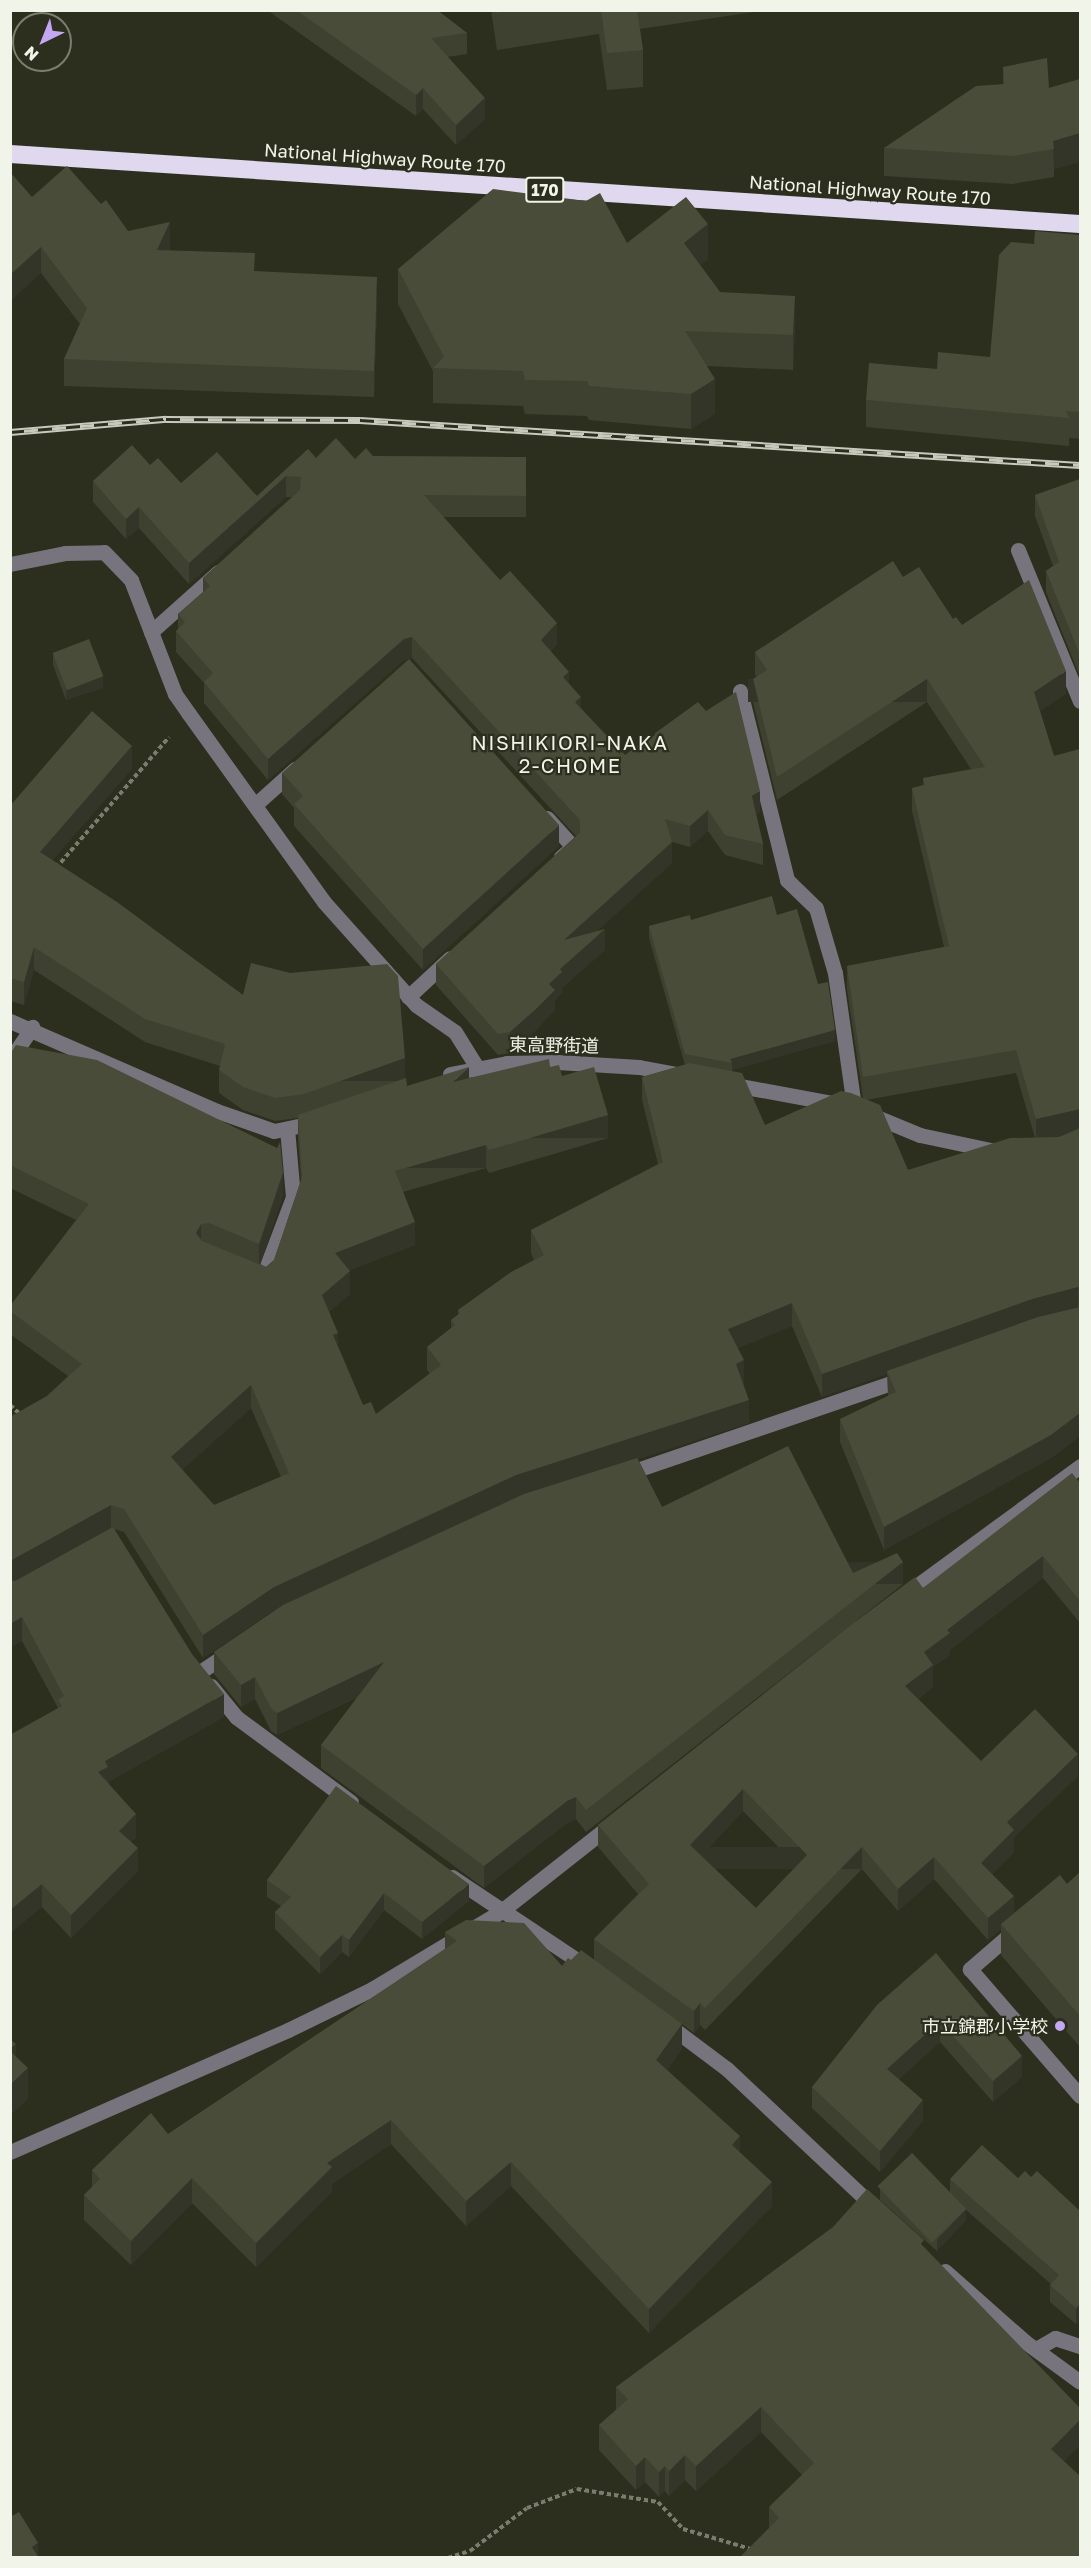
<!DOCTYPE html>
<meta charset="utf-8">
<style>
body{margin:0}
#map{position:relative;width:1091px;height:2568px;overflow:hidden;background:#2c2f1d;font-family:"Golos Text","Noto Sans JP",sans-serif}
div>[style]{position:absolute}
.path>*{height:4px;margin-top:-2px;transform-origin:0;background:repeating-linear-gradient(90deg,#7a7d6d 0 4.5px,transparent 0 7.5px)}
.minor>*{height:15px;margin:-7.5px;padding:0 7.5px;transform-origin:7.5px;border-radius:7.5px;background:#77747d}
.highway>*{height:18px;margin:-9px;padding:0 9px;transform-origin:9px;border-radius:9px;background:#dfd8ee}
.rail>*{height:7px;margin-top:-3.5px;transform-origin:0;background:repeating-linear-gradient(90deg,#2c2f1d 0 14px,#c7cabc 0 28px);box-sizing:border-box;border-block:2px solid #c7cabc}
.wall>*{inset:0;background:#3e4130}
.shaded-wall>*{inset:0;background:#323527;transform-origin:0 0}
.building>*{inset:0;background:#484c38;transform-origin:0 0}
.dots>*{width:16px;height:16px;translate:-50% -50%;box-sizing:border-box;border:3px solid #2c2f1d;border-radius:50%}
span{translate:-50% -50%;white-space:nowrap;text-align:center;line-height:1.15;-webkit-text-stroke:4.5px #2c2f1d;paint-order:stroke}
.shield-label span{padding:2px 4px;background:#2c2f1d;border:2px solid;border-radius:4px;-webkit-text-stroke-width:0}
.shield-label{font-size:16px;color:#f1f4e8;font-weight:700}
.street-label{font-size:18px;color:#f1f4e8}
.poi-label{font-size:18px;color:#f1f4e8}
.right{translate:-100% -50%;text-align:right}
.neighbourhood-label{font-size:20px;color:#f1f4e8;letter-spacing:1.5px}
.frame{position:absolute;inset:0;border:12px solid #f1f4e8;pointer-events:none}
.north{position:absolute;left:12px;top:12px;width:60px;height:60px;box-sizing:border-box;background:#2c2f1d;border:2px solid #7b7e6e;border-radius:50%;rotate:223deg;font-size:16px;font-weight:700;line-height:24px;text-align:center;color:#f1f4e8}
.north::after{content:'';display:block;margin:auto;width:21px;height:27px;background:#c3a7f2;clip-path:polygon(50% 0,100% 100%,50% 72%,0 100%)}
</style>
<div id="map">
<div class="path">
<div style="left:56px;top:868px;width:173px;rotate:-49.2deg"></div>
<div style="left:10px;top:1405px;width:13px;rotate:42deg"></div>
<div style="left:448px;top:2558px;width:23px;rotate:-18deg"></div>
<div style="left:470px;top:2551px;width:71px;rotate:-37deg"></div>
<div style="left:527px;top:2508px;width:53px;rotate:-20.8deg"></div>
<div style="left:577px;top:2489px;width:82px;rotate:9.1deg"></div>
<div style="left:658px;top:2502px;width:37px;rotate:47deg"></div>
<div style="left:683px;top:2529px;width:71px;rotate:16.4deg"></div>
</div>
<div class="minor">
<div style="left:1018px;top:550px;width:163px;rotate:67.7deg"></div>
<div style="left:10px;top:564px;width:56px;rotate:-11.3deg"></div>
<div style="left:65px;top:553px;width:39px;rotate:-1deg"></div>
<div style="left:104px;top:552px;width:39px;rotate:46deg"></div>
<div style="left:131px;top:580px;width:122px;rotate:68.9deg"></div>
<div style="left:175px;top:694px;width:24px;rotate:55deg"></div>
<div style="left:189px;top:714px;width:231px;rotate:54.3deg"></div>
<div style="left:324px;top:902px;width:138px;rotate:48.2deg"></div>
<div style="left:416px;top:1005px;width:47px;rotate:34.7deg"></div>
<div style="left:455px;top:1032px;width:44px;rotate:58.1deg"></div>
<div style="left:151px;top:632px;width:90px;rotate:-41.8deg"></div>
<div style="left:740px;top:691px;width:195px;rotate:76deg"></div>
<div style="left:787px;top:880px;width:40px;rotate:44deg"></div>
<div style="left:816px;top:908px;width:68px;rotate:73.7deg"></div>
<div style="left:835px;top:973px;width:135px;rotate:81.9deg"></div>
<div style="left:255px;top:805px;width:54px;rotate:-42deg"></div>
<div style="left:547px;top:818px;width:39px;rotate:48deg"></div>
<div style="left:573px;top:847px;width:16px;rotate:140deg"></div>
<div style="left:408px;top:997px;width:57px;rotate:-42.9deg"></div>
<div style="left:10px;top:1021px;width:226px;rotate:23.5deg"></div>
<div style="left:217px;top:1111px;width:60px;rotate:19.3deg"></div>
<div style="left:274px;top:1131px;width:44px;rotate:-11.8deg"></div>
<div style="left:10px;top:1060px;width:40px;rotate:-56deg"></div>
<div style="left:450px;top:1074px;width:58px;rotate:-10.9deg"></div>
<div style="left:507px;top:1063px;width:50px;rotate:-1.1deg"></div>
<div style="left:557px;top:1062px;width:82px;rotate:3.5deg"></div>
<div style="left:639px;top:1067px;width:44px;rotate:10.5deg"></div>
<div style="left:729px;top:1084px;width:111px;rotate:10.4deg"></div>
<div style="left:869px;top:1114px;width:55px;rotate:22.4deg"></div>
<div style="left:920px;top:1135px;width:77px;rotate:12deg"></div>
<div style="left:262px;top:1279px;width:88px;rotate:-69.3deg"></div>
<div style="left:293px;top:1197px;width:68px;rotate:-95deg"></div>
<div style="left:625px;top:1474px;width:297px;rotate:-18.9deg"></div>
<div style="left:904px;top:1595px;width:218px;rotate:-36.2deg"></div>
<div style="left:200px;top:1672px;width:36px;rotate:-34deg"></div>
<div style="left:211px;top:1686px;width:40px;rotate:51deg"></div>
<div style="left:236px;top:1717px;width:143px;rotate:36.5deg"></div>
<div style="left:452px;top:1877px;width:164px;rotate:33.6deg"></div>
<div style="left:1015px;top:1930px;width:60px;rotate:139.1deg"></div>
<div style="left:970px;top:1969px;width:168px;rotate:49.1deg"></div>
<div style="left:667px;top:2024px;width:75px;rotate:36.9deg"></div>
<div style="left:727px;top:2069px;width:204px;rotate:43.2deg"></div>
<div style="left:10px;top:2152px;width:304px;rotate:-23.7deg"></div>
<div style="left:288px;top:2030px;width:93px;rotate:-26deg"></div>
<div style="left:372px;top:1989px;width:149px;rotate:-31deg"></div>
<div style="left:500px;top:1912px;width:144px;rotate:-38.2deg"></div>
<div style="left:945px;top:2271px;width:106px;rotate:41.5deg"></div>
<div style="left:1024px;top:2341px;width:69px;rotate:36.2deg"></div>
<div style="left:1036px;top:2349px;width:22px;rotate:-30deg"></div>
<div style="left:1055px;top:2338px;width:26px;rotate:18deg"></div>
</div>
<div class="highway">
<div style="left:10px;top:154px;width:1072px;rotate:3.74deg"></div>
</div>
<div class="rail">
<div style="left:10px;top:432px;width:157px;rotate:-4.8deg"></div>
<div style="left:166px;top:419px;width:194px;rotate:0.3deg"></div>
<div style="left:360px;top:420px;width:721px;rotate:3.58deg"></div>
</div>
<div class="wall">
<div style="clip-path:polygon(267px 10px,437px 10px,467px 33px,467px 54px,447px 57px,485px 119px,456px 145px,423px 109px,416px 116px)"></div>
<div style="clip-path:polygon(491px 10px,768px 10px,640px 29px,643px 50px,643px 87px,607px 90px,599px 34px,497px 50px)"></div>
<div style="clip-path:polygon(1003px 67px,1049px 88px,1080px 79px,1080px 162px,1054px 169px,1054px 177px,1012px 184px,884px 176px,884px 148px,1003px 84px)"></div>
<div style="clip-path:polygon(32px 197px,101px 204px,128px 231px,170px 249px,169px 250px,255px 271px,377px 303px,374px 397px,64px 386px,64px 359px,80px 324px,41px 273px)"></div>
<div style="clip-path:polygon(1080px 235px,1080px 439px,1069px 438px,1069px 446px,866px 427px,866px 400px,937px 369px,990px 357px,1034px 244px)"></div>
<div style="clip-path:polygon(627px 243px,708px 259px,700px 265px,720px 292px,795px 330px,793px 370px,707px 366px,715px 414px,691px 429px,589px 420px,587px 416px,525px 414px,523px 406px,433px 403px,433px 371px,398px 304px,398px 269px)"></div>
<div style="clip-path:polygon(308px 449px,316px 458px,355px 459px,373px 456px,526px 457px,526px 517px,443px 517px,557px 644px,551px 651px,569px 683px,581px 709px,625px 755px,760px 812px,756px 814px,763px 844px,763px 865px,725px 855px,708px 831px,690px 847px,672px 842px,672px 863px,597px 931px,605px 950px,562px 988px,562px 993px,555px 1000px,555px 1010px,536px 1030px,510px 1053px,498px 1055px,436px 985px,436px 964px,576px 836px,412px 658px,404px 660px,268px 780px,204px 703px,204px 683px,176px 652px,176px 631px,178px 629px,178px 614px,203px 592px,203px 578px,292px 497px,286px 497px,189px 584px,139px 528px,126px 539px,93px 502px,93px 481px,150px 465px,181px 483px,257px 496px)"></div>
<div style="clip-path:polygon(1080px 479px,1080px 677px,1046px 592px,1046px 571px,1053px 566px,1035px 516px,1035px 495px)"></div>
<div style="clip-path:polygon(evenodd,903px 577px,953px 619px,1066px 694px,1040px 711px,1054px 756px,1080px 749px,1080px 1436px,1051px 1458px,884px 1550px,840px 1442px,840px 1419px,888px 1396px,887px 1374px,822px 1397px,792px 1326px,738px 1348px,744px 1383px,743px 1383px,749px 1423px,638px 1459px,662px 1507px,853px 1573px,903px 1584px,856px 1621px,923px 1588px,1080px 1483px,1080px 1623px,1043px 1578px,950px 1650px,950px 1655px,933px 1667px,933px 1687px,918px 1699px,981px 1761px,1078px 1776px,1014px 1837px,1014px 1852px,992px 1874px,1014px 1913px,1067px 1884px,1080px 1872px,1080px 2047px,1001px 1955px,1001px 1929px,988px 1940px,934px 1879px,898px 1911px,862px 1869px,705px 2030px,700px 2025px,694px 2033px,682px 2024px,682px 2049px,667px 2070px,740px 2153px,772px 2206px,649px 2333px,511px 2186px,466px 2226px,391px 2144px,332px 2184px,332px 2192px,256px 2267px,192px 2203px,131px 2265px,84px 2220px,84px 2195px,92px 2187px,92px 2170px,168px 2134px,445px 1949px,445px 1932px,562px 1966px,571px 1960px,594px 1961px,594px 1939px,638px 1894px,598px 1847px,598px 1825px,849px 1626px,586px 1832px,576px 1819px,567px 1823px,484px 1888px,321px 1768px,321px 1745px,358px 1697px,277px 1735px,271px 1731px,255px 1699px,241px 1707px,214px 1674px,214px 1652px,280px 1607px,274px 1610px,203px 1658px,124px 1532px,114px 1529px,224px 1717px,108px 1782px,136px 1837px,131px 1842px,138px 1871px,71px 1938px,42px 1907px,10px 1933px,10px 1735px,58px 1708px,22px 1641px,10px 1647px,10px 1417px,47px 1396px,68px 1376px,10px 1334px,10px 1306px,76px 1220px,10px 1188px,10px 1054px,283px 1196px,260px 1264px,266px 1267px,274px 1260px,301px 1181px,298px 1138px,298px 1118px,275px 1121px,243px 1110px,219px 1093px,219px 1070px,220px 1066px,145px 1042px,34px 970px,24px 1005px,10px 1001px,10px 806px,132px 769px,52px 860px,243px 995px,405px 1078px,407px 1086px,550px 1067px,562px 1076px,608px 1138px,489px 1173px,486px 1168px,403px 1192px,415px 1245px,350px 1270px,350px 1294px,329px 1312px,338px 1346px,363px 1405px,376px 1414px,430px 1374px,427px 1370px,427px 1347px,451px 1328px,451px 1320px,458px 1315px,458px 1310px,534px 1260px,531px 1253px,531px 1230px,658px 1164px,642px 1100px,642px 1077px,685px 1065px,649px 938px,649px 926px,691px 920px,777px 915px,818px 984px,835px 1041px,732px 1070px,732px 1071px,765px 1125px,863px 1098px,847px 989px,847px 966px,944px 947px,912px 811px,912px 788px,923px 785px,923px 778px,971px 769px,927px 702px,777px 800px,753px 702px,753px 679px,757px 677px,755px 675px,755px 652px,903px 577px,1016px 1073px,1035px 1138px,908px 1170px,866px 1100px,1016px 1073px,903px 577px,251px 1408px,281px 1477px,214px 1505px,182px 1470px,251px 1408px,903px 577px,743px 1811px,797px 1866px,756px 1908px,701px 1856px,743px 1811px)"></div>
<div style="clip-path:polygon(53px 654px,103px 688px,66px 700px,53px 665px)"></div>
<div style="clip-path:polygon(282px 773px,559px 846px,423px 970px,294px 826px,294px 808px,282px 794px)"></div>
<div style="clip-path:polygon(267px 1880px,469px 1901px,422px 1939px,384px 1910px,349px 1957px,342px 1952px,320px 1974px,275px 1929px,275px 1912px,281px 1906px,267px 1897px)"></div>
<div style="clip-path:polygon(936px 1953px,1022px 2077px,993px 2102px,940px 2042px,899px 2079px,923px 2121px,880px 2172px,812px 2108px,812px 2087px)"></div>
<div style="clip-path:polygon(1031px 2177px,1080px 2211px,1080px 2322px,1079px 2321px,1076px 2324px,1050px 2302px,1050px 2285px,1051px 2284px,966px 2210px,966px 2220px,937px 2251px,880px 2200px,880px 2189px,950px 2192px,950px 2179px,1018px 2178px)"></div>
<div style="clip-path:polygon(924px 2247px,1080px 2445px,1064px 2461px,769px 2529px,769px 2507px,802px 2475px,761px 2432px,696px 2491px,685px 2480px,669px 2496px,665px 2491px,659px 2497px,645px 2482px,636px 2490px,599px 2450px,599px 2425px,616px 2410px,616px 2387px)"></div>
</div>
<div class="shaded-wall">
<div style="clip-path:polygon(423px 88px,423px 109px,416px 116px,416px 95px)"></div>
<div style="clip-path:polygon(485px 98px,485px 119px,456px 145px,456px 125px)"></div>
<div style="clip-path:polygon(1080px 133px,1080px 162px,1054px 169px,1053px 141px)"></div>
<div style="clip-path:polygon(170px 222px,170px 249px,157px 276px,157px 250px)"></div>
<div style="clip-path:polygon(708px 224px,708px 259px,684px 277px,684px 243px)"></div>
<div style="clip-path:polygon(41px 247px,41px 273px,10px 302px,10px 275px)"></div>
<div style="clip-path:polygon(377px 277px,377px 303px,374px 397px,374px 371px)"></div>
<div style="clip-path:polygon(795px 296px,795px 330px,793px 370px,793px 335px)"></div>
<div style="clip-path:polygon(715px 379px,715px 414px,691px 429px,691px 394px)"></div>
<div style="clip-path:polygon(286px 476px,286px 497px,189px 584px,189px 563px)"></div>
<div style="clip-path:polygon(139px 507px,139px 528px,126px 539px,126px 519px)"></div>
<div style="clip-path:polygon(557px 623px,557px 644px,541px 661px,541px 640px)"></div>
<div style="clip-path:polygon(412px 637px,412px 658px,404px 660px,268px 780px,268px 759px,404px 639px)"></div>
<div style="clip-path:polygon(1066px 671px,1066px 694px,1034px 715px,1034px 692px)"></div>
<div style="clip-path:polygon(569px 672px,569px 693px,563px 677px)"></div>
<div style="clip-path:polygon(103px 676px,103px 688px,66px 700px,66px 688px)"></div>
<div style="left:927px;top:679px;width:23px;height:179px;rotate:90deg"></div>
<div style="clip-path:polygon(581px 697px,581px 718px,575px 702px)"></div>
<div style="clip-path:polygon(132px 746px,132px 769px,40px 875px,40px 852px)"></div>
<div style="clip-path:polygon(760px 791px,760px 812px,752px 817px,752px 796px)"></div>
<div style="clip-path:polygon(708px 810px,708px 831px,690px 847px,690px 826px)"></div>
<div style="clip-path:polygon(559px 825px,559px 846px,423px 970px,423px 949px)"></div>
<div style="clip-path:polygon(672px 842px,672px 863px,564px 961px,564px 940px)"></div>
<div style="clip-path:polygon(605px 929px,605px 950px,562px 988px,562px 993px,555px 1000px,555px 1010px,536px 1030px,510px 1053px,510px 1032px,560px 969px)"></div>
<div style="clip-path:polygon(34px 947px,34px 970px,24px 1005px,24px 982px)"></div>
<div style="clip-path:polygon(835px 1030px,835px 1041px,732px 1070px,732px 1063px,730px 1059px)"></div>
<div style="left:405px;top:1058px;width:23px;height:107px;rotate:90deg"></div>
<div style="clip-path:polygon(469px 1067px,469px 1091px,453px 1082px)"></div>
<div style="clip-path:polygon(1080px 1109px,1080px 1133px,1036px 1142px,1036px 1119px)"></div>
<div style="left:608px;top:1115px;width:23px;height:124px;rotate:90deg"></div>
<div style="left:486px;top:1145px;width:23px;height:95px;rotate:90deg"></div>
<div style="clip-path:polygon(283px 1173px,283px 1196px,259px 1267px,259px 1244px)"></div>
<div style="clip-path:polygon(415px 1222px,415px 1245px,335px 1276px,335px 1253px)"></div>
<div style="clip-path:polygon(201px 1224px,201px 1247px,196px 1233px)"></div>
<div style="clip-path:polygon(350px 1271px,350px 1294px,322px 1318px,322px 1295px)"></div>
<div style="clip-path:polygon(1078px 1287px,1078px 1310px,887px 1371px,887px 1374px,822px 1397px,822px 1374px,1032px 1299px)"></div>
<div style="clip-path:polygon(792px 1303px,792px 1326px,728px 1352px,728px 1329px)"></div>
<div style="clip-path:polygon(338px 1333px,338px 1356px,333px 1335px)"></div>
<div style="clip-path:polygon(744px 1360px,744px 1383px,736px 1387px,736px 1364px)"></div>
<div style="clip-path:polygon(251px 1385px,251px 1408px,171px 1480px,171px 1457px)"></div>
<div style="clip-path:polygon(749px 1400px,749px 1423px,516px 1498px,274px 1610px,203px 1658px,203px 1635px,274px 1587px,516px 1475px)"></div>
<div style="clip-path:polygon(1080px 1413px,1080px 1436px,1051px 1458px,884px 1550px,884px 1527px)"></div>
<div style="clip-path:polygon(111px 1505px,111px 1528px,10px 1585px,10px 1561px)"></div>
<div style="clip-path:polygon(1043px 1556px,1043px 1578px,950px 1650px,950px 1655px,933px 1667px,933px 1687px,905px 1708px,905px 1686px,924px 1652px,947px 1630px)"></div>
<div style="left:903px;top:1562px;width:22px;height:402px;rotate:90deg"></div>
<div style="clip-path:polygon(22px 1617px,22px 1641px,10px 1647px,10px 1624px)"></div>
<div style="clip-path:polygon(384px 1662px,384px 1684px,277px 1735px,277px 1713px)"></div>
<div style="clip-path:polygon(255px 1677px,255px 1699px,241px 1707px,241px 1685px)"></div>
<div style="clip-path:polygon(224px 1694px,224px 1717px,108px 1782px,98px 1772px,105px 1761px)"></div>
<div style="clip-path:polygon(1078px 1754px,1078px 1776px,1014px 1837px,1014px 1852px,981px 1885px,981px 1863px,1007px 1822px)"></div>
<div style="clip-path:polygon(743px 1789px,743px 1811px,690px 1867px,690px 1845px)"></div>
<div style="clip-path:polygon(576px 1797px,576px 1819px,567px 1823px,484px 1888px,484px 1866px,567px 1801px)"></div>
<div style="clip-path:polygon(136px 1814px,136px 1837px,119px 1854px,119px 1831px)"></div>
<div style="left:862px;top:1847px;width:22px;height:225px;rotate:90deg"></div>
<div style="clip-path:polygon(138px 1848px,138px 1871px,71px 1938px,71px 1915px)"></div>
<div style="clip-path:polygon(934px 1857px,934px 1879px,898px 1911px,898px 1889px)"></div>
<div style="clip-path:polygon(42px 1884px,42px 1907px,10px 1933px,10px 1910px)"></div>
<div style="clip-path:polygon(469px 1884px,469px 1901px,422px 1939px,422px 1922px)"></div>
<div style="clip-path:polygon(384px 1893px,384px 1910px,349px 1957px,349px 1940px)"></div>
<div style="clip-path:polygon(1014px 1896px,1014px 1918px,1001px 1924px,1001px 1929px,988px 1940px,988px 1918px)"></div>
<div style="clip-path:polygon(342px 1935px,342px 1952px,320px 1974px,320px 1957px)"></div>
<div style="clip-path:polygon(700px 2003px,700px 2025px,694px 2033px,694px 2011px)"></div>
<div style="clip-path:polygon(940px 2021px,940px 2042px,887px 2090px,887px 2069px)"></div>
<div style="clip-path:polygon(682px 2024px,682px 2049px,656px 2085px,656px 2060px)"></div>
<div style="clip-path:polygon(16px 2044px,16px 2075px,10px 2079px,10px 2049px)"></div>
<div style="clip-path:polygon(1022px 2056px,1022px 2077px,993px 2102px,993px 2081px)"></div>
<div style="clip-path:polygon(28px 2068px,28px 2099px,10px 2116px,10px 2085px)"></div>
<div style="clip-path:polygon(923px 2100px,923px 2121px,880px 2172px,880px 2151px)"></div>
<div style="clip-path:polygon(391px 2120px,391px 2144px,332px 2184px,332px 2192px,256px 2267px,256px 2243px,327px 2163px)"></div>
<div style="clip-path:polygon(740px 2136px,740px 2160px,732px 2145px)"></div>
<div style="clip-path:polygon(511px 2162px,511px 2186px,466px 2226px,466px 2201px)"></div>
<div style="clip-path:polygon(192px 2178px,192px 2203px,131px 2265px,131px 2241px)"></div>
<div style="clip-path:polygon(772px 2182px,772px 2206px,649px 2333px,649px 2309px)"></div>
<div style="clip-path:polygon(966px 2209px,966px 2220px,937px 2251px,937px 2240px)"></div>
<div style="clip-path:polygon(1079px 2305px,1079px 2321px,1076px 2324px,1076px 2308px)"></div>
<div style="clip-path:polygon(761px 2407px,761px 2432px,696px 2491px,696px 2466px)"></div>
<div style="clip-path:polygon(1080px 2420px,1080px 2445px,1051px 2474px,1051px 2449px)"></div>
<div style="clip-path:polygon(685px 2455px,685px 2480px,669px 2496px,669px 2471px)"></div>
<div style="clip-path:polygon(645px 2457px,645px 2482px,636px 2490px,636px 2466px)"></div>
<div style="clip-path:polygon(665px 2466px,665px 2491px,659px 2497px,659px 2472px)"></div>
<div style="clip-path:polygon(38px 2543px,38px 2558px,32px 2547px)"></div>
</div>
<div class="building">
<div style="clip-path:polygon(296px 10px,437px 10px,467px 33px,431px 38px,485px 98px,456px 125px,423px 88px,416px 95px)"></div>
<div style="clip-path:polygon(496px 10px,511px 10px,497px 13px)"></div>
<div style="clip-path:polygon(601px 10px,637px 10px,643px 50px,607px 53px)"></div>
<div style="clip-path:polygon(1047px 58px,1049px 88px,1080px 79px,1080px 133px,1053px 141px,1054px 149px,1012px 156px,884px 148px,976px 86px,1004px 84px,1003px 67px)"></div>
<div style="clip-path:polygon(67px 166px,101px 204px,106px 200px,128px 231px,170px 222px,157px 250px,255px 253px,254px 271px,377px 277px,374px 371px,64px 359px,87px 308px,41px 247px,10px 275px,10px 172px,32px 197px)"></div>
<div style="clip-path:polygon(493px 189px,586px 201px,600px 193px,627px 243px,686px 197px,708px 224px,684px 243px,720px 292px,795px 296px,793px 335px,685px 331px,715px 379px,691px 394px,589px 386px,587px 381px,525px 380px,523px 371px,433px 368px,444px 357px,398px 269px)"></div>
<div style="clip-path:polygon(1035px 231px,1080px 235px,1080px 412px,1066px 411px,1069px 418px,866px 400px,869px 363px,937px 369px,938px 352px,990px 357px,999px 255px,1011px 242px,1034px 244px)"></div>
<div style="clip-path:polygon(336px 438px,355px 459px,366px 448px,373px 456px,526px 457px,526px 496px,424px 495px,500px 580px,510px 571px,557px 623px,541px 640px,569px 672px,563px 677px,581px 697px,575px 702px,625px 755px,698px 702px,706px 711px,736px 692px,760px 791px,752px 796px,763px 844px,725px 835px,708px 810px,690px 826px,665px 819px,672px 842px,564px 940px,605px 929px,560px 969px,562px 972px,549px 984px,555px 990px,536px 1009px,510px 1032px,498px 1034px,436px 964px,580px 833px,580px 820px,412px 637px,404px 639px,268px 759px,204px 682px,213px 673px,176px 631px,185px 622px,178px 614px,210px 586px,203px 578px,300px 490px,301px 477px,286px 476px,189px 563px,139px 507px,126px 519px,93px 481px,132px 445px,150px 465px,158px 458px,181px 483px,217px 452px,257px 496px,308px 449px,316px 458px)"></div>
<div style="clip-path:polygon(1080px 479px,1080px 655px,1046px 571px,1059px 562px,1035px 495px)"></div>
<div style="clip-path:polygon(893px 561px,903px 577px,919px 567px,953px 619px,956px 617px,962px 625px,1029px 580px,1066px 671px,1034px 692px,1054px 756px,1080px 749px,1080px 1109px,1036px 1119px,1016px 1050px,863px 1077px,847px 966px,949px 946px,912px 788px,925px 785px,923px 778px,985px 767px,927px 679px,777px 777px,753px 679px,767px 670px,755px 652px)"></div>
<div style="left:89px;top:639px;width:40px;height:39px;rotate:69deg"></div>
<div style="clip-path:polygon(409px 659px,559px 825px,423px 949px,294px 804px,303px 796px,282px 773px)"></div>
<div style="clip-path:polygon(92px 711px,132px 746px,40px 852px,117px 902px,243px 995px,251px 963px,290px 973px,387px 964px,398px 976px,405px 1058px,304px 1094px,275px 1098px,243px 1087px,219px 1070px,225px 1044px,145px 1019px,34px 947px,24px 982px,10px 978px,10px 806px)"></div>
<div style="clip-path:polygon(772px 896px,777px 915px,797px 909px,818px 984px,828px 982px,835px 1030px,730px 1059px,732px 1063px,685px 1054px,649px 926px,690px 915px,691px 920px)"></div>
<div style="clip-path:polygon(evenodd,16px 1045px,97px 1060px,277px 1148px,280px 1142px,283px 1173px,259px 1244px,209px 1223px,201px 1224px,196px 1233px,202px 1241px,266px 1267px,274px 1260px,302px 1177px,298px 1115px,406px 1078px,407px 1086px,469px 1067px,453px 1082px,549px 1059px,550px 1067px,559px 1065px,562px 1076px,594px 1067px,608px 1115px,489px 1150px,486px 1145px,395px 1171px,415px 1222px,335px 1253px,350px 1271px,322px 1295px,338px 1333px,333px 1335px,363px 1405px,371px 1402px,376px 1414px,441px 1365px,427px 1347px,455px 1325px,451px 1320px,460px 1313px,458px 1310px,511px 1272px,544px 1255px,531px 1230px,663px 1162px,642px 1077px,690px 1063px,742px 1073px,765px 1125px,841px 1091px,851px 1093px,880px 1105px,908px 1170px,1010px 1138px,1059px 1137px,1080px 1128px,1080px 1289px,1078px 1287px,1032px 1299px,822px 1374px,792px 1303px,728px 1329px,744px 1360px,736px 1364px,749px 1400px,516px 1475px,274px 1587px,203px 1635px,124px 1509px,111px 1505px,10px 1561px,10px 1417px,47px 1396px,82px 1364px,10px 1311px,10px 1306px,89px 1204px,10px 1165px,10px 1054px,16px 1045px,251px 1385px,289px 1473px,214px 1505px,171px 1457px,251px 1385px)"></div>
<div style="clip-path:polygon(1080px 1307px,1080px 1413px,1051px 1435px,884px 1527px,840px 1419px,896px 1392px,887px 1371px,1038px 1317px)"></div>
<div style="clip-path:polygon(788px 1446px,853px 1573px,897px 1553px,903px 1562px,586px 1810px,576px 1797px,567px 1801px,484px 1866px,321px 1745px,384px 1662px,277px 1713px,271px 1708px,255px 1677px,241px 1685px,214px 1652px,283px 1605px,524px 1494px,637px 1458px,662px 1507px)"></div>
<div style="clip-path:polygon(evenodd,1072px 1473px,1080px 1483px,1080px 1601px,1043px 1556px,947px 1630px,950px 1633px,924px 1652px,933px 1665px,905px 1686px,981px 1761px,1035px 1709px,1078px 1754px,1007px 1822px,1014px 1830px,981px 1863px,1014px 1896px,988px 1918px,934px 1857px,898px 1889px,862px 1847px,705px 2008px,700px 2003px,694px 2011px,594px 1939px,649px 1884px,598px 1825px,855px 1622px,915px 1577px,923px 1588px,1072px 1473px,743px 1789px,807px 1855px,756px 1908px,690px 1845px,743px 1789px)"></div>
<div style="clip-path:polygon(113px 1527px,192px 1654px,224px 1694px,105px 1761px,108px 1767px,98px 1772px,136px 1814px,119px 1831px,138px 1848px,71px 1915px,42px 1884px,10px 1910px,10px 1735px,62px 1706px,58px 1700px,64px 1696px,22px 1617px,10px 1624px,10px 1580px,15px 1581px)"></div>
<div style="clip-path:polygon(336px 1786px,469px 1884px,422px 1922px,384px 1893px,349px 1940px,342px 1935px,320px 1957px,275px 1912px,291px 1897px,267px 1880px)"></div>
<div style="clip-path:polygon(1080px 1872px,1080px 2016px,1001px 1924px,1060px 1875px,1067px 1884px)"></div>
<div style="clip-path:polygon(466px 1920px,524px 1923px,562px 1966px,568px 1958px,571px 1960px,581px 1950px,682px 2024px,656px 2060px,740px 2136px,732px 2145px,772px 2182px,649px 2309px,511px 2162px,466px 2201px,391px 2120px,327px 2163px,332px 2167px,256px 2243px,192px 2178px,131px 2241px,84px 2195px,100px 2179px,92px 2170px,151px 2113px,168px 2134px,457px 1941px,445px 1932px)"></div>
<div style="clip-path:polygon(936px 1953px,1022px 2056px,993px 2081px,940px 2021px,887px 2069px,923px 2100px,880px 2151px,812px 2087px,877px 2005px)"></div>
<div style="clip-path:polygon(10px 2039px,16px 2044px,10px 2049px)"></div>
<div style="clip-path:polygon(10px 2051px,28px 2068px,10px 2085px)"></div>
<div style="clip-path:polygon(982px 2145px,1018px 2178px,1025px 2171px,1031px 2177px,1037px 2171px,1080px 2211px,1080px 2306px,1079px 2305px,1076px 2308px,1050px 2285px,1059px 2275px,950px 2179px)"></div>
<div style="left:912px;top:2153px;width:78px;height:48px;rotate:46deg"></div>
<div style="clip-path:polygon(867px 2189px,924px 2240px,921px 2244px,1080px 2408px,1080px 2420px,1051px 2449px,1080px 2476px,1080px 2558px,739px 2558px,779px 2518px,769px 2507px,814px 2463px,761px 2407px,696px 2466px,685px 2455px,669px 2471px,665px 2466px,659px 2472px,645px 2457px,636px 2466px,599px 2425px,628px 2399px,616px 2387px,833px 2227px)"></div>
<div style="clip-path:polygon(19px 2512px,38px 2543px,32px 2547px,39px 2558px,10px 2558px,10px 2517px)"></div>
</div>
<div class="dots">
<div style="left:1060px;top:2026px;background:#c3a7f2"></div>
</div>
<div class="shield-label">
<span style="left:545px;top:190px">170</span>
</div>
<div class="street-label">
<span style="left:385px;top:158px;rotate:4deg">National Highway Route 170</span>
<span style="left:870px;top:190px;rotate:4deg">National Highway Route 170</span>
<span style="left:554px;top:1045px;rotate:1deg">東高野街道</span>
</div>
<div class="poi-label">
<span class="right" style="left:1048px;top:2026px">市立錦郡小学校</span>
</div>
<div class="neighbourhood-label">
<span style="left:570px;top:754px">NISHIKIORI-NAKA<br>2-CHOME</span>
</div>
<div class="frame"></div>
<div class="north">N</div>
</div>
